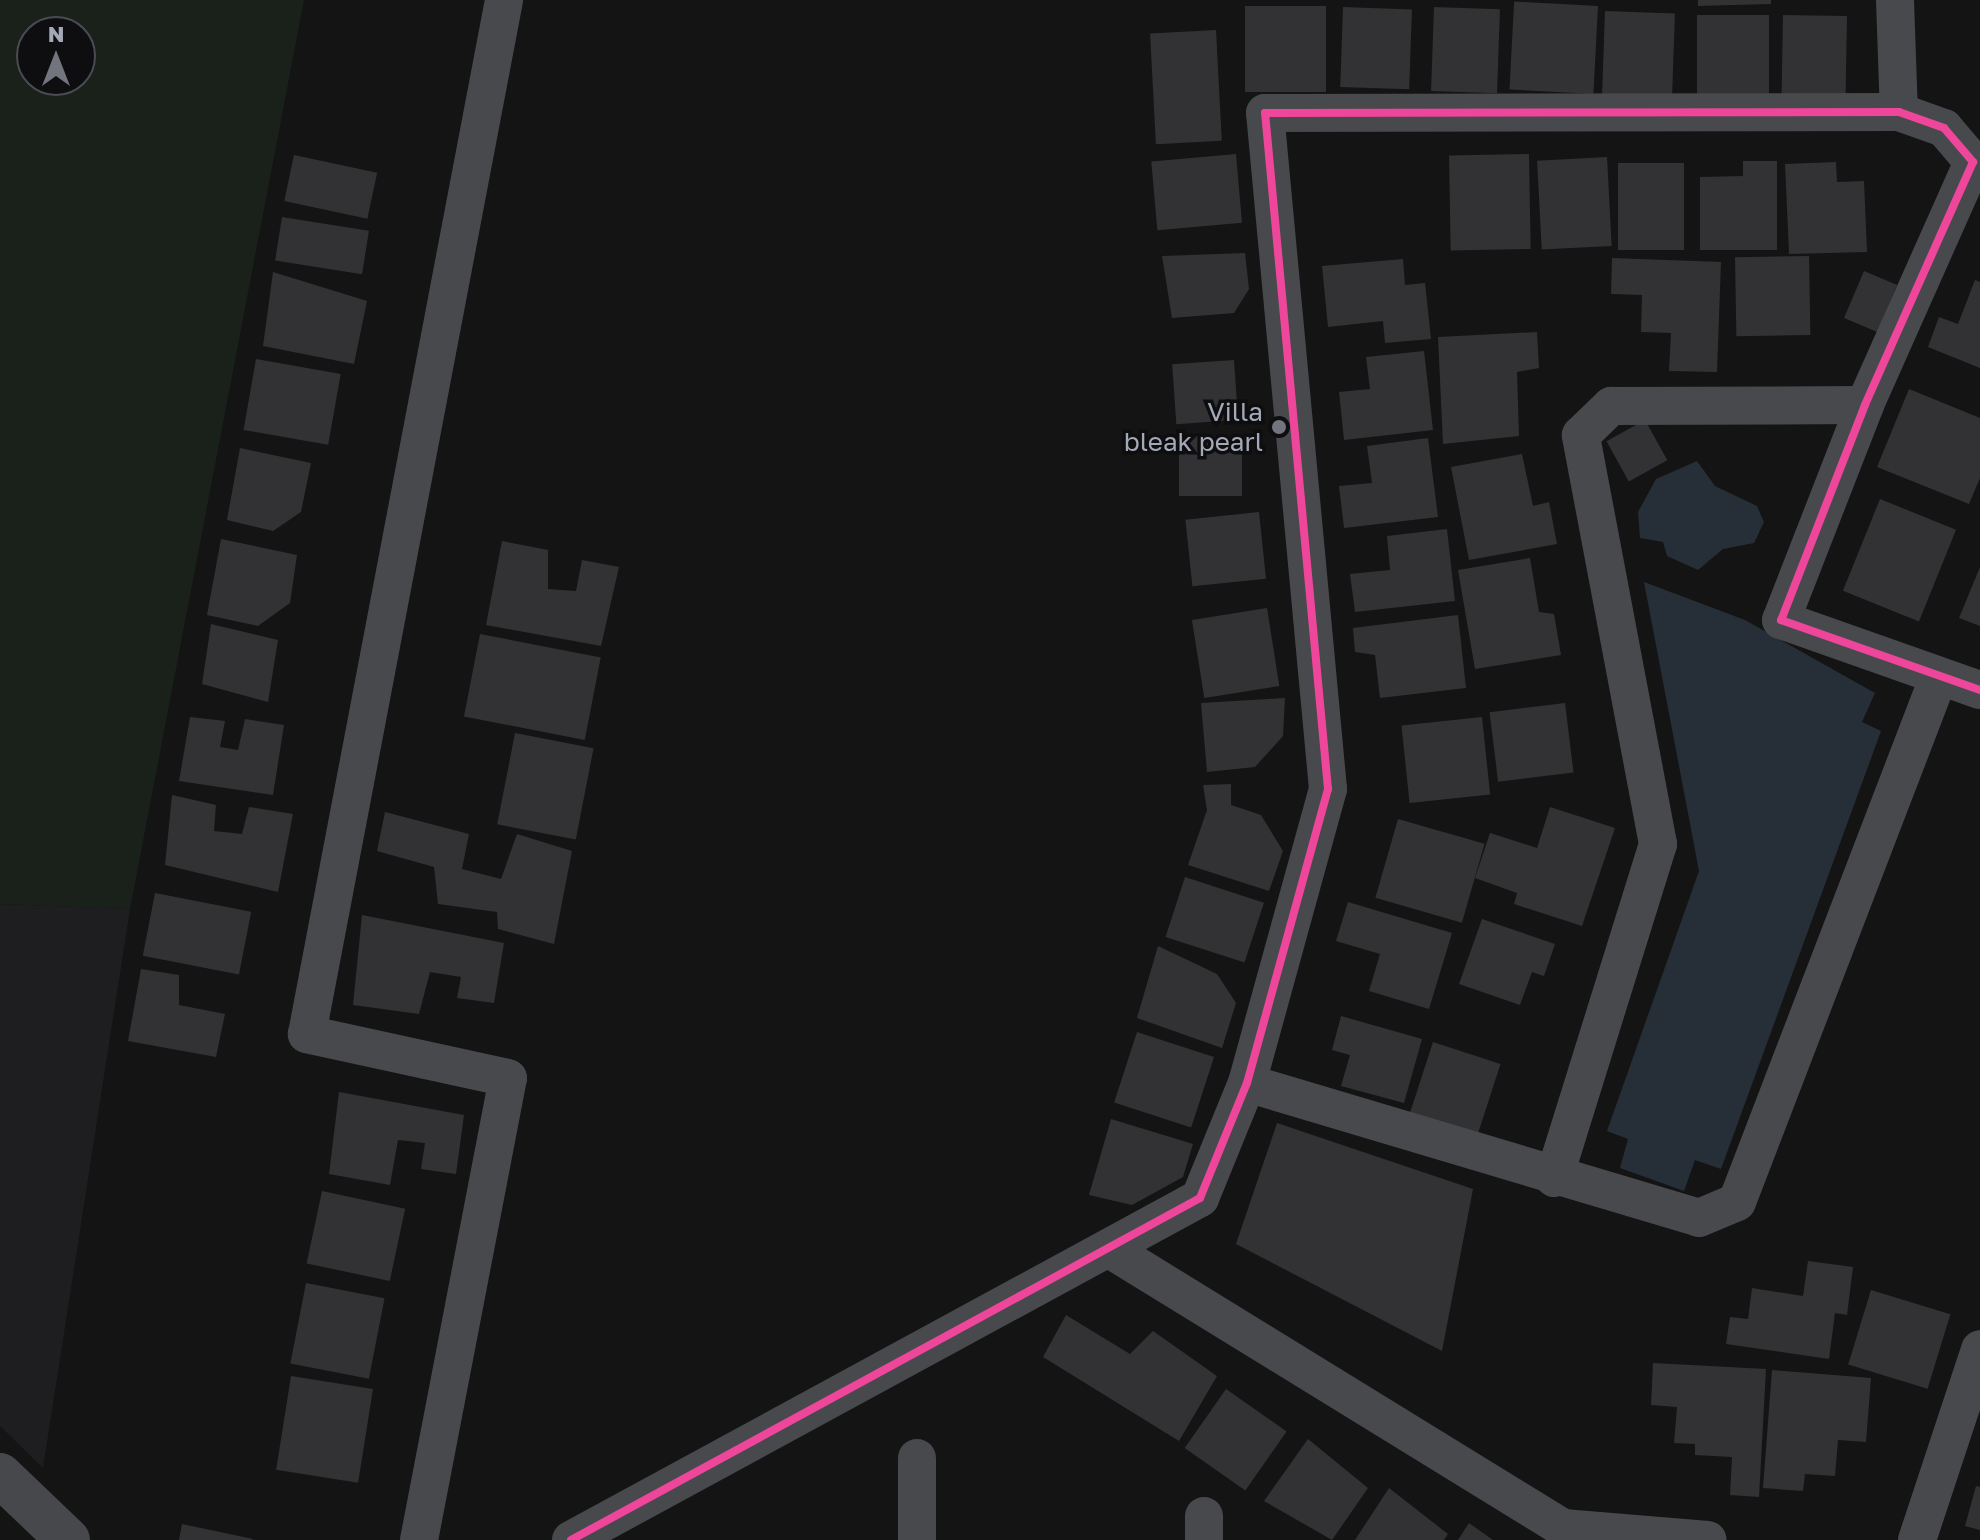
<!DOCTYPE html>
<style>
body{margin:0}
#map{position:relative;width:1980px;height:1540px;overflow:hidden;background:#141414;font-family:"Golos Text",sans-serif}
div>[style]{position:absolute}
.built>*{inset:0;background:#1e1e20}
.green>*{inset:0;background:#1a211b}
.water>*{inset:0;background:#262f37}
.building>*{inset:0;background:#323234;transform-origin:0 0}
.street>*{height:38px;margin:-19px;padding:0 19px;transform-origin:19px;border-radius:19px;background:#48494d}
.secondary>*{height:44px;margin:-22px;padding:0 22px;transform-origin:22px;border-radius:22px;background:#46484c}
.cycleway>*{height:8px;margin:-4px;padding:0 4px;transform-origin:4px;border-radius:4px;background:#ed469a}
.dots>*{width:22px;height:22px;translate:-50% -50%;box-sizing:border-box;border:4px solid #0e0e10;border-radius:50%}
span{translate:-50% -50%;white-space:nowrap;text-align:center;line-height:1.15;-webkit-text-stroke:7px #0e0e10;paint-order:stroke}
.poi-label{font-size:26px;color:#a4a9b7}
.right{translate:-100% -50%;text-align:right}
.north{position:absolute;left:16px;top:16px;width:80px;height:80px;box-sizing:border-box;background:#0e0e10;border:2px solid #4a4c53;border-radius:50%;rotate:0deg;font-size:22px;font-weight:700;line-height:32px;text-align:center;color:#a4a9b7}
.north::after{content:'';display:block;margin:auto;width:28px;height:36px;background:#72757e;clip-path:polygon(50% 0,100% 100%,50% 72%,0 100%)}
</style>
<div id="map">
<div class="built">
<div style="clip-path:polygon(0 904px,130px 909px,43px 1468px,0 1426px)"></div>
</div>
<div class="green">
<div style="clip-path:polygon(evenodd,0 0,304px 0,130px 909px,0 904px,0 0,32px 32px,80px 32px,80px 80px,32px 80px,32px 32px)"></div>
</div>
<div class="water">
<div style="clip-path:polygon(1697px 461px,1715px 486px,1757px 506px,1764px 522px,1754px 543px,1723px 549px,1698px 570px,1667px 556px,1663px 542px,1640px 538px,1638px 512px,1656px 479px)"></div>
<div style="clip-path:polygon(1644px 582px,1745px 620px,1875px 693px,1862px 722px,1881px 731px,1721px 1169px,1695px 1160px,1684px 1191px,1620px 1168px,1628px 1139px,1607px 1131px,1699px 871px)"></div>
</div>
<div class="building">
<div style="clip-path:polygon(1698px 0,1771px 0,1771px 4px,1698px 6px)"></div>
<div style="left:1326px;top:6px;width:86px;height:81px;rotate:90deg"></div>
<div style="left:1598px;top:6px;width:88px;height:84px;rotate:93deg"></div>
<div style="left:1343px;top:7px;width:69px;height:80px;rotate:2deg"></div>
<div style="left:1434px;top:7px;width:66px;height:84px;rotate:2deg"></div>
<div style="left:1605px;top:11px;width:70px;height:83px;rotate:2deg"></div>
<div style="left:1697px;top:15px;width:72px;height:82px"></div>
<div style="left:1783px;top:15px;width:64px;height:79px;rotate:1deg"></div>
<div style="left:1216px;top:30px;width:111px;height:66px;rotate:87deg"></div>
<div style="left:1236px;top:154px;width:69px;height:85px;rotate:85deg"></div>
<div style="left:1529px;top:154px;width:95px;height:80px;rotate:89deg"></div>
<div style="left:294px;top:155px;width:85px;height:47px;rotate:12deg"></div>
<div style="left:1607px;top:157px;width:89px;height:70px;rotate:87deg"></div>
<div style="clip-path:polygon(1743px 161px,1777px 161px,1777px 250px,1700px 250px,1700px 177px,1743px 176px)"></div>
<div style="clip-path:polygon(1836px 162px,1837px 182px,1864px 181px,1867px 252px,1789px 254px,1785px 164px)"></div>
<div style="left:1618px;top:163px;width:66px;height:87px"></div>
<div style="left:282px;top:217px;width:88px;height:44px;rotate:9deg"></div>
<div style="clip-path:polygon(1245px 253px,1249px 289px,1234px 313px,1172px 318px,1162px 256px)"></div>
<div style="left:1809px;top:256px;width:79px;height:74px;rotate:89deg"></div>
<div style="clip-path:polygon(1612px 258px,1721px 262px,1717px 372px,1669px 371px,1671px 333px,1641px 332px,1642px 295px,1611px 294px)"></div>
<div style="clip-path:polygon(1403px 259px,1405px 285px,1425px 283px,1431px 339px,1385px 343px,1383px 321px,1328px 327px,1322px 266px)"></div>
<div style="left:1864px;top:271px;width:36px;height:51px;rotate:23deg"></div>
<div style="clip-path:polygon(273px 272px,367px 301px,354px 364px,263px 346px)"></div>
<div style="clip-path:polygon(1975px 280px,1980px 282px,1980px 368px,1928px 347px,1939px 317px,1958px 324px)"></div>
<div style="clip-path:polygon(1537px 332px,1539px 368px,1517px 372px,1519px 436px,1443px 444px,1438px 337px)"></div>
<div style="clip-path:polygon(1424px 351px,1433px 430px,1344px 440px,1339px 392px,1370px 389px,1366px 357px)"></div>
<div style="left:256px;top:359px;width:86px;height:72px;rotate:10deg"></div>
<div style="left:1234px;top:360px;width:60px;height:62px;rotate:86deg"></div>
<div style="clip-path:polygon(1909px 389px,1980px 418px,1980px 478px,1969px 504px,1877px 467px)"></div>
<div style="left:1645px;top:420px;width:46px;height:44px;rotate:61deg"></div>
<div style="left:1179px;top:436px;width:63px;height:60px"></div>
<div style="clip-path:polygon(1428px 438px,1438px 517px,1344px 528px,1339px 486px,1372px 483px,1367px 446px)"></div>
<div style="clip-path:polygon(240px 448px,311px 463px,301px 512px,273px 531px,227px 520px)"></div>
<div style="clip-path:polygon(1522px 454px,1533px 506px,1549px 502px,1557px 544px,1469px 560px,1451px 467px)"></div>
<div style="left:1880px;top:499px;width:82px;height:99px;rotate:22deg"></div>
<div style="left:1259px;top:512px;width:67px;height:74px;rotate:84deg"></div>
<div style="clip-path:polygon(1447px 529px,1455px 601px,1355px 612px,1350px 574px,1390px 570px,1387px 536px)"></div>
<div style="clip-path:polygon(221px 539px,297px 555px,290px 603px,258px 626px,207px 615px)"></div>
<div style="clip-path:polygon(502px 541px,548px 550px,548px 589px,576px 591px,582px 560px,619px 567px,601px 646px,486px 625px)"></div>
<div style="clip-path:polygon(1530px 558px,1539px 612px,1554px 614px,1561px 655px,1475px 669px,1458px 570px)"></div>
<div style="clip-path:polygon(1980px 567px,1980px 626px,1959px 618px)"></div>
<div style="left:1267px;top:608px;width:79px;height:76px;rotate:81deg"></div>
<div style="clip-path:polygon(1458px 615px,1466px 688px,1380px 698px,1375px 655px,1355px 652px,1353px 628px)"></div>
<div style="clip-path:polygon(211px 624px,278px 640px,268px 702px,202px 684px)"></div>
<div style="left:480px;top:634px;width:123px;height:84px;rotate:11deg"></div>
<div style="clip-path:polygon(1285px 698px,1283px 736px,1255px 767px,1207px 772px,1201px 703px)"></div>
<div style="left:1565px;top:703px;width:70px;height:76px;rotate:83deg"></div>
<div style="clip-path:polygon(190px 717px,225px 721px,220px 747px,238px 750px,245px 719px,284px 725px,273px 795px,179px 781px)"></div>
<div style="left:1482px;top:717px;width:78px;height:81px;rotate:84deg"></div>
<div style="left:515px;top:733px;width:80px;height:93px;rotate:11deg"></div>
<div style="clip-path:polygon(1231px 784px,1231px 805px,1261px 815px,1283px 851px,1269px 891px,1188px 865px,1207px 810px,1203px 785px)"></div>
<div style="clip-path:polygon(172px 795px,216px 805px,214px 831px,242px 834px,249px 807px,293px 814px,278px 892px,165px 865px)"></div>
<div style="clip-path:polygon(1550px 807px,1615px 828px,1582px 926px,1514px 904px,1517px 893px,1475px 878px,1490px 833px,1537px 848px)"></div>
<div style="clip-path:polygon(385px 812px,469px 834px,462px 869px,501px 879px,517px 834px,572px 851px,554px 944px,498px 929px,497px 912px,438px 904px,434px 867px,377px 851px)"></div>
<div style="left:1398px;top:819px;width:90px;height:82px;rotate:16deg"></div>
<div style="left:1185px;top:877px;width:83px;height:63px;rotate:18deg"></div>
<div style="left:155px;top:893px;width:98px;height:64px;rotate:11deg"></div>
<div style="clip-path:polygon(1348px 902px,1452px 933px,1429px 1009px,1369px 991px,1380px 954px,1336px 941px)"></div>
<div style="clip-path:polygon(362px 915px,504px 943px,494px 1003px,457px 998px,461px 977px,430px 972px,419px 1014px,353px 1005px)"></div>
<div style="clip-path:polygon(1482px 919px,1555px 944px,1544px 976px,1532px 972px,1520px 1005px,1459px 984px)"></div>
<div style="clip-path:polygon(1158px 946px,1217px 974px,1236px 1003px,1222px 1048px,1137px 1018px)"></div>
<div style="clip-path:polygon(141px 969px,179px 975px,179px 1005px,225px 1014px,216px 1057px,128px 1041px)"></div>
<div style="clip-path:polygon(1341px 1016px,1422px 1039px,1404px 1103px,1341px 1086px,1350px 1055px,1332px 1050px)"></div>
<div style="left:1137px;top:1032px;width:81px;height:74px;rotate:18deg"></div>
<div style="left:1433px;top:1042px;width:71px;height:76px;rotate:18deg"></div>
<div style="clip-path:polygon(339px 1092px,464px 1115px,456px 1174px,421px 1169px,425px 1143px,398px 1140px,390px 1185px,329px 1174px)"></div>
<div style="clip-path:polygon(1111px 1119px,1193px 1144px,1183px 1177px,1132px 1205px,1089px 1195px)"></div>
<div style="clip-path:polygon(1277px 1123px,1473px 1189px,1442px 1351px,1236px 1244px)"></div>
<div style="left:322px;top:1191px;width:85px;height:74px;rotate:12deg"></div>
<div style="clip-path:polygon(1808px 1261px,1853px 1267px,1847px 1315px,1835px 1313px,1829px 1359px,1726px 1344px,1730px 1317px,1748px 1319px,1752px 1288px,1803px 1296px)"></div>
<div style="left:306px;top:1283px;width:80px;height:82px;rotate:11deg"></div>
<div style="left:1871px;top:1290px;width:83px;height:78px;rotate:17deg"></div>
<div style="clip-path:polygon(1066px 1315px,1130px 1354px,1153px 1331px,1217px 1376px,1179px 1441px,1043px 1357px)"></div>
<div style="clip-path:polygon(1653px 1363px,1766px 1369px,1759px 1497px,1730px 1495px,1732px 1457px,1695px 1455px,1695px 1444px,1674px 1443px,1677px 1407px,1651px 1405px)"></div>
<div style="clip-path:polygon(1772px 1370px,1871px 1378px,1866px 1442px,1838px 1440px,1835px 1476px,1805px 1474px,1803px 1491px,1763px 1488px)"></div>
<div style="left:291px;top:1376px;width:83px;height:95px;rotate:9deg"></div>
<div style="left:1226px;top:1389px;width:74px;height:72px;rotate:35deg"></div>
<div style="clip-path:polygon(1308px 1439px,1368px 1488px,1332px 1540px,1264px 1501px)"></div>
<div style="clip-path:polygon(1976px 1486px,1980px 1487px,1980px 1530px,1965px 1526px)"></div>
<div style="clip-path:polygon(1389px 1488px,1448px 1534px,1444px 1540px,1355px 1540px)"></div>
<div style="clip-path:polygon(1469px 1523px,1493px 1540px,1458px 1540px)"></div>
<div style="clip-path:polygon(182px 1524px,253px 1539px,252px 1540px,179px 1540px)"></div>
</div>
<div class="street">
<div style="left:1895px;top:0;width:112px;rotate:88deg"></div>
<div style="left:1247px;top:1083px;width:472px;rotate:16.6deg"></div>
<div style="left:1699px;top:1218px;width:41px;rotate:-22.8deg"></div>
<div style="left:1737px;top:1202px;width:563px;rotate:-68.99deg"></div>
<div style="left:1554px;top:1178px;width:350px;rotate:-72.7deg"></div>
<div style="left:1658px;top:844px;width:416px;rotate:-100.7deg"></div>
<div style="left:1581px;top:435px;width:42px;rotate:-44deg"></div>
<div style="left:1611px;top:406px;width:254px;rotate:-0.2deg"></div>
<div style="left:1111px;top:1250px;width:531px;rotate:31.59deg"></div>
<div style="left:1563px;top:1528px;width:145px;rotate:4.7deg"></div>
<div style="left:917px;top:1458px;width:82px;rotate:90deg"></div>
<div style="left:1204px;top:1516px;width:24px;rotate:90deg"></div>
<div style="left:419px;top:1540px;width:470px;rotate:-79.1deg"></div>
<div style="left:508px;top:1078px;width:206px;rotate:-167.7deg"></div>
<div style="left:307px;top:1034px;width:1053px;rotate:-79.21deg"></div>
<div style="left:571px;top:1540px;width:716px;rotate:-28.53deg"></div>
<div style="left:1200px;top:1198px;width:124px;rotate:-67.8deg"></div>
<div style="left:1247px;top:1083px;width:305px;rotate:-74.6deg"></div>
<div style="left:1328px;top:789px;width:679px;rotate:-95.32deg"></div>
<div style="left:1265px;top:113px;width:634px;rotate:-0.09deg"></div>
<div style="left:1899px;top:112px;width:48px;rotate:19.6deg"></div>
<div style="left:1944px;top:128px;width:45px;rotate:49.5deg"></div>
<div style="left:1973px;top:162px;width:266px;rotate:114deg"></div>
<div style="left:1865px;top:405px;width:231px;rotate:111.3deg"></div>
<div style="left:1781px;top:620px;width:211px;rotate:19.4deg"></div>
<div style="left:1917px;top:1540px;width:201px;rotate:-71.7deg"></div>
</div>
<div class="secondary">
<div style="left:0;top:1475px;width:94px;rotate:43.7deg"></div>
</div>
<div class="cycleway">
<div style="left:571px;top:1540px;width:716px;rotate:-28.53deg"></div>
<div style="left:1200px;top:1198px;width:124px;rotate:-67.8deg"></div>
<div style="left:1247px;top:1083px;width:305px;rotate:-74.6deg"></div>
<div style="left:1328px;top:789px;width:679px;rotate:-95.32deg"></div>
<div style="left:1265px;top:113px;width:634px;rotate:-0.09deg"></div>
<div style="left:1899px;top:112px;width:48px;rotate:19.6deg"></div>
<div style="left:1944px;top:128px;width:45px;rotate:49.5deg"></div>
<div style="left:1973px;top:162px;width:266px;rotate:114deg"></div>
<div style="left:1865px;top:405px;width:231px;rotate:111.3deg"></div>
<div style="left:1781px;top:620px;width:211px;rotate:19.4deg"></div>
</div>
<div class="dots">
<div style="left:1279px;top:427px;background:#72757e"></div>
</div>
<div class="poi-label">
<span class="right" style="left:1263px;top:427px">Villa<br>bleak pearl</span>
</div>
<div class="north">N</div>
</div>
